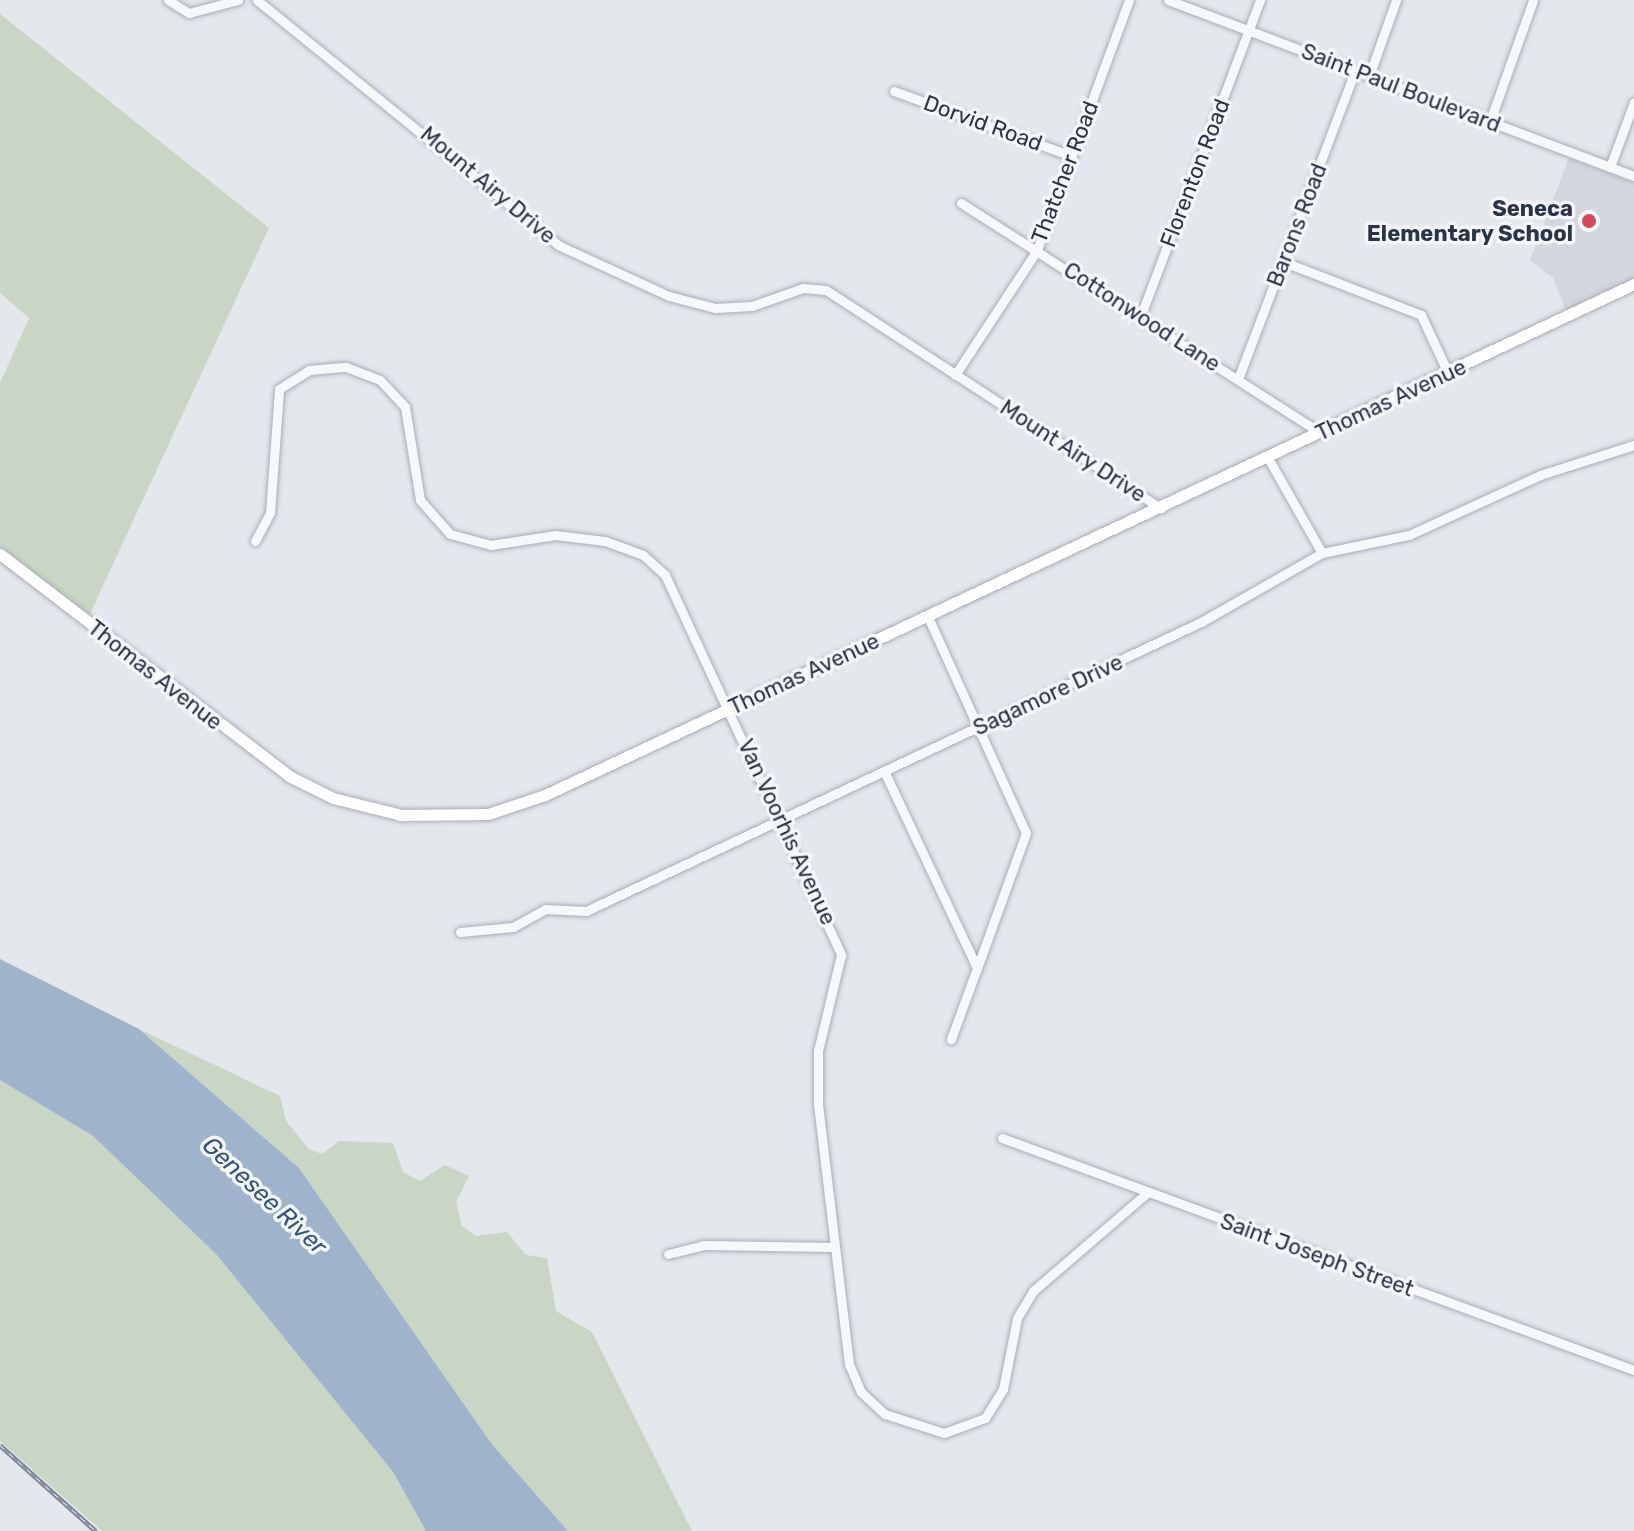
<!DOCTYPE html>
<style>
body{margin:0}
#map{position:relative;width:1634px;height:1531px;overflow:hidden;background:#e4e7ec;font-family:Rubik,sans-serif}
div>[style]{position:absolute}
.built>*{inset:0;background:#d2d6de}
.green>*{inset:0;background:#c9d6c5}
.water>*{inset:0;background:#9fb4cc}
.roads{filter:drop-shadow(0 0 2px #a9aeb7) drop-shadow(0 0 2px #a9aeb7)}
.minor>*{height:9px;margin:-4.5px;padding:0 4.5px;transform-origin:4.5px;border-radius:4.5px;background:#f7f8fa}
.major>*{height:11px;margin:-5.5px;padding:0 5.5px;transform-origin:5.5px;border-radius:5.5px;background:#fff}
.rail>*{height:5px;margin-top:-2.5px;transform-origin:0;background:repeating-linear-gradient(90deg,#f4f6f9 0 6px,#7d8696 0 12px);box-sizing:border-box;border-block:2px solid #7d8696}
.dots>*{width:22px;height:22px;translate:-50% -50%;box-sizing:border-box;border:4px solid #f4f6f9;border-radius:50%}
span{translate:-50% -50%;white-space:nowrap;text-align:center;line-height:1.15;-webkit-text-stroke:7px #f4f6f9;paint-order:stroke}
.street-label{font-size:22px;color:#2b3445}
.poi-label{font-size:22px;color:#2b3445;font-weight:700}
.right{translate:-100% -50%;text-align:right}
.water-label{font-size:24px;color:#34527a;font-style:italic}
</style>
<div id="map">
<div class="built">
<div style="clip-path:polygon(1569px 158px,1634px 183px,1634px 279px,1566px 311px,1553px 278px,1530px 260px)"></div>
</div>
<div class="green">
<div style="clip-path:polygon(0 14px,269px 228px,88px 618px,0 550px,0 383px,29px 318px,0 293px)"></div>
<div style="clip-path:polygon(139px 1029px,280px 1096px,286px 1121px,309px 1149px,322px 1154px,339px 1141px,393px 1143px,403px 1172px,420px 1181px,445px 1165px,469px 1176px,456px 1202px,462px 1226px,476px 1236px,507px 1232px,526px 1255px,547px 1258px,556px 1311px,592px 1332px,692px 1531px,568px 1531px,491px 1443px,299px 1168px)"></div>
<div style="clip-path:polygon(0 1080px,93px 1136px,216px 1254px,393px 1472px,426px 1531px,102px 1531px,0 1441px)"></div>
</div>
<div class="water">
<div style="clip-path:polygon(0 959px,139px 1029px,299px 1168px,491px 1443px,568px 1531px,426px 1531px,393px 1472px,216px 1254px,93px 1136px,0 1080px)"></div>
</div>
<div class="roads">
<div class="minor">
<div style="left:168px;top:0;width:25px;rotate:32deg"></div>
<div style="left:189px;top:13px;width:51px;rotate:-14.9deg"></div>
<div style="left:257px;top:0;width:388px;rotate:39.1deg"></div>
<div style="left:558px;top:245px;width:122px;rotate:24.7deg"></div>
<div style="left:669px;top:296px;width:48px;rotate:14.6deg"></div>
<div style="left:715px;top:308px;width:37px;rotate:-3deg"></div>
<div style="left:752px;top:306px;width:54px;rotate:-19.4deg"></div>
<div style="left:803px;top:288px;width:23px;rotate:5deg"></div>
<div style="left:826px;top:290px;width:400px;rotate:33.1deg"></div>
<div style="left:1168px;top:0;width:498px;rotate:20.7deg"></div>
<div style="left:1369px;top:76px;width:81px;rotate:-70.4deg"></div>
<div style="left:894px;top:91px;width:189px;rotate:20.1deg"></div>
<div style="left:1490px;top:121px;width:128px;rotate:-70.4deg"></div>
<div style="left:1610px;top:167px;width:69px;rotate:-69.7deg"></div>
<div style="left:961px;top:203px;width:427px;rotate:32.6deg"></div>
<div style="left:1284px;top:262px;width:147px;rotate:21.1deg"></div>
<div style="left:1421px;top:315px;width:64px;rotate:65deg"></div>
<div style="left:1141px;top:315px;width:337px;rotate:-69.3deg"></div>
<div style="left:955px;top:375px;width:149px;rotate:-56.7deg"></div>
<div style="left:1037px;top:250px;width:266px;rotate:-69.8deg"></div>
<div style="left:1238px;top:379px;width:329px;rotate:-69.2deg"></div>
<div style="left:1268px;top:458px;width:109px;rotate:60.4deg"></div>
<div style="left:255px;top:541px;width:32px;rotate:-62deg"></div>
<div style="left:270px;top:513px;width:124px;rotate:-85.8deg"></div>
<div style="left:279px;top:389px;width:36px;rotate:-32deg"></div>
<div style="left:309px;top:370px;width:37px;rotate:-5deg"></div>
<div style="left:346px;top:367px;width:36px;rotate:21deg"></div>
<div style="left:380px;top:380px;width:37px;rotate:47deg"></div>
<div style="left:405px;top:407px;width:94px;rotate:80.8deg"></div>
<div style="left:420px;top:500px;width:45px;rotate:48.6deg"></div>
<div style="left:450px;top:534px;width:42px;rotate:15deg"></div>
<div style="left:491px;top:545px;width:65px;rotate:-8.9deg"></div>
<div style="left:555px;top:535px;width:50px;rotate:6.8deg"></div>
<div style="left:605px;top:541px;width:40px;rotate:20.2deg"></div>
<div style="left:643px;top:555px;width:30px;rotate:42deg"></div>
<div style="left:665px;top:575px;width:419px;rotate:65.1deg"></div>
<div style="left:841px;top:955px;width:99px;rotate:103.5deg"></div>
<div style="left:818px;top:1051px;width:53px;rotate:90deg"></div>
<div style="left:818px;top:1104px;width:262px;rotate:83.2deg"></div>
<div style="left:849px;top:1364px;width:30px;rotate:67deg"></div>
<div style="left:861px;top:1392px;width:33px;rotate:43deg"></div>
<div style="left:885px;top:1414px;width:62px;rotate:17.9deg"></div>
<div style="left:944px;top:1433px;width:44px;rotate:-20.1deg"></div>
<div style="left:985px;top:1418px;width:34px;rotate:-58deg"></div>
<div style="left:1003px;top:1389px;width:72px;rotate:-78.8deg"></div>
<div style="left:1017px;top:1318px;width:31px;rotate:-59deg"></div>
<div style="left:1033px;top:1291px;width:150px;rotate:-40.7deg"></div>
<div style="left:928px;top:617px;width:237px;rotate:65.6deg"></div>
<div style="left:1026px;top:833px;width:144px;rotate:109.9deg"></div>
<div style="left:884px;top:771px;width:218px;rotate:64.7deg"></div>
<div style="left:977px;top:968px;width:76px;rotate:110.1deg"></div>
<div style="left:460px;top:932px;width:53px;rotate:-5.4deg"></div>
<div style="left:513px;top:927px;width:37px;rotate:-29deg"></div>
<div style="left:545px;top:909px;width:41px;rotate:2.8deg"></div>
<div style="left:586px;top:911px;width:680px;rotate:-25.17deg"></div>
<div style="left:1201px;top:622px;width:139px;rotate:-29.7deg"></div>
<div style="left:1322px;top:553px;width:89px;rotate:-11.7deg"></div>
<div style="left:1409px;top:535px;width:144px;rotate:-24.6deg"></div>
<div style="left:1540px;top:475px;width:99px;rotate:-17.7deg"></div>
<div style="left:1002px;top:1138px;width:673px;rotate:20.16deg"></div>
<div style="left:668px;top:1254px;width:37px;rotate:-14deg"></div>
<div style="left:704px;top:1245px;width:130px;rotate:0.9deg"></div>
</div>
<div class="major">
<div style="left:0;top:554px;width:364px;rotate:37.5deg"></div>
<div style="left:289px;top:776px;width:49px;rotate:26.6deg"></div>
<div style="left:333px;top:798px;width:70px;rotate:14deg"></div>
<div style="left:401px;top:815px;width:87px;rotate:-0.7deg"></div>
<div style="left:488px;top:814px;width:60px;rotate:-18.4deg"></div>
<div style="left:545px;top:795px;width:1203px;rotate:-25.14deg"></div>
</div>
</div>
<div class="rail">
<div style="left:0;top:1445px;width:129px;rotate:41.9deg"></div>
</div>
<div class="dots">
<div style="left:1589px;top:221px;background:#d1495b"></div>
</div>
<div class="street-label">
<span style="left:1401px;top:88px;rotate:21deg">Saint Paul Boulevard</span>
<span style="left:983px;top:123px;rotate:20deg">Dorvid Road</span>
<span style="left:1065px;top:172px;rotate:-69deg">Thatcher Road</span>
<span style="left:1195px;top:173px;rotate:-69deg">Florenton Road</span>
<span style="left:488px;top:185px;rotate:40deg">Mount Airy Drive</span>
<span style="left:1297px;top:225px;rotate:-69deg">Barons Road</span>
<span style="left:1142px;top:317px;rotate:33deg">Cottonwood Lane</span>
<span style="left:1391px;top:400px;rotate:-25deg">Thomas Avenue</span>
<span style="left:1073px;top:451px;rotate:33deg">Mount Airy Drive</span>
<span style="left:804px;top:674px;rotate:-25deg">Thomas Avenue</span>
<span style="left:155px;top:675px;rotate:38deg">Thomas Avenue</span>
<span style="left:1048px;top:695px;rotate:-25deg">Sagamore Drive</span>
<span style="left:787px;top:832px;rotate:65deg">Van Voorhis Avenue</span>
<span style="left:1317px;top:1255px;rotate:20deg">Saint Joseph Street</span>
</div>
<div class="poi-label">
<span class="right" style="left:1573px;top:221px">Seneca<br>Elementary School</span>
</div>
<div class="water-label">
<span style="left:264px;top:1196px;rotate:43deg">Genesee River</span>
</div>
</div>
